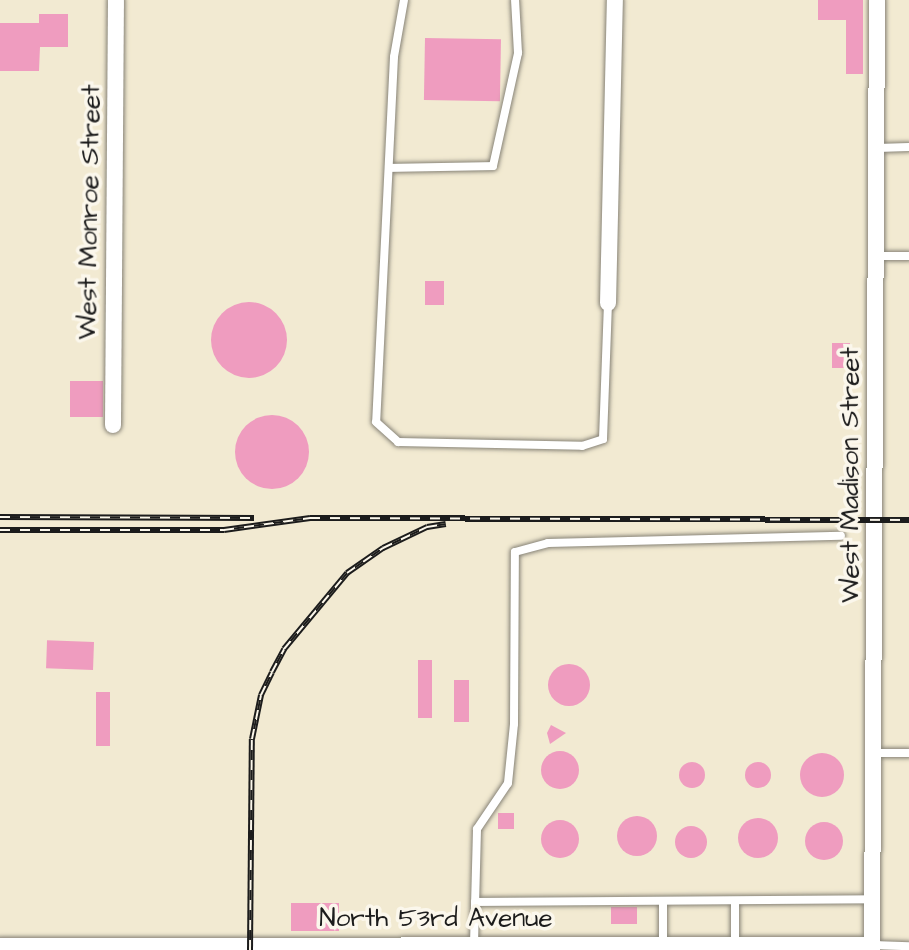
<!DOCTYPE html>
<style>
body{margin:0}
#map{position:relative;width:909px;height:950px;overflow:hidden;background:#f2ead2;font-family:"Architects Daughter",sans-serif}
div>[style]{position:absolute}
.building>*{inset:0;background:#ef9cbf;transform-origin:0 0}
.round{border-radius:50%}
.roads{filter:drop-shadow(0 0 2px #878377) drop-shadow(0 0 2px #878377)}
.service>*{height:8px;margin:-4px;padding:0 4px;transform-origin:4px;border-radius:4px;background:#fff}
.minor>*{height:16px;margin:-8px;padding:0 8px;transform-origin:8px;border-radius:8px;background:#fff}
.rail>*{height:6px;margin-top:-3px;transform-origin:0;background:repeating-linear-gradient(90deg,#fbf7ec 0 10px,#1c1c1c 0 20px);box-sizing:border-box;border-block:2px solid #1c1c1c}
span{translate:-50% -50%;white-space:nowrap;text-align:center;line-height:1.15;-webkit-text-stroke:7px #fbf7ec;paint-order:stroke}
.street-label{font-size:26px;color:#1c1c1c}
</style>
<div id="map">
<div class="building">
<div style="clip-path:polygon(818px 0,863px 0,863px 74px,846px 74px,846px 20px,818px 20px)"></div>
<div style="clip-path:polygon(39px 14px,68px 14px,68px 47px,40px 47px,39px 71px,0 71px,0 23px,39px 23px)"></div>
<div style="left:425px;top:38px;width:76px;height:62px;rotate:1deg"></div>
<div style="left:425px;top:281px;width:19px;height:24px"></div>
<div class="round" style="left:211px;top:302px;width:76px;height:76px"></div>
<div style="left:832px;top:343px;width:18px;height:25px"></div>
<div style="left:70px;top:381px;width:33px;height:36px"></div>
<div class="round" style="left:235px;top:415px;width:74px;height:74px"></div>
<div style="left:94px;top:642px;width:28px;height:47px;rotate:92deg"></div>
<div style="left:418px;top:660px;width:14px;height:58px"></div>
<div class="round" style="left:548px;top:664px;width:42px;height:42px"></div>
<div style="left:454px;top:680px;width:15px;height:42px"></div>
<div style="left:96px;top:692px;width:14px;height:54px"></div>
<div style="clip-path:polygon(551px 725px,566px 733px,550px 744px,547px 733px)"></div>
<div class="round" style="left:541px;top:751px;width:38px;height:38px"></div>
<div class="round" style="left:800px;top:753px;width:44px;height:44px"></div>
<div class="round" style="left:745px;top:762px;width:26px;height:26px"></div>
<div class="round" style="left:679px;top:762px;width:26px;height:26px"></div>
<div style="left:498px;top:813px;width:16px;height:16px"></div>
<div class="round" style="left:617px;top:816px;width:40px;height:40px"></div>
<div class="round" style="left:738px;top:818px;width:40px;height:40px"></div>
<div class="round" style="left:541px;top:820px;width:38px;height:38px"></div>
<div class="round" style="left:805px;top:822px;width:38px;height:38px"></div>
<div class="round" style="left:675px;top:826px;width:32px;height:32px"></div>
<div style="left:291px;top:903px;width:48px;height:28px"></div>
<div style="left:637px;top:907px;width:17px;height:26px;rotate:90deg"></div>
</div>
<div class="roads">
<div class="service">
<div style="left:404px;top:0;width:58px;rotate:100deg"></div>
<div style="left:394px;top:57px;width:365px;rotate:92.8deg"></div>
<div style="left:376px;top:422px;width:30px;rotate:42deg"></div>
<div style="left:398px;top:442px;width:184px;rotate:1.2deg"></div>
<div style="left:582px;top:446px;width:22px;rotate:-18deg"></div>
<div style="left:603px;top:439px;width:136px;rotate:-87.9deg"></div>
<div style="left:877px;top:148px;width:32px;rotate:-2deg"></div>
<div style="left:389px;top:168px;width:104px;rotate:-1.1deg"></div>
<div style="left:493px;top:166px;width:116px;rotate:-77.5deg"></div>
<div style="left:518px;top:53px;width:53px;rotate:-93.2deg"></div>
<div style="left:877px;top:256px;width:32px"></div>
<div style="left:874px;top:753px;width:35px"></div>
<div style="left:663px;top:901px;width:44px;rotate:90deg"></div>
<div style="left:735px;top:901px;width:44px;rotate:90deg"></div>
<div style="left:475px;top:902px;width:398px;rotate:-0.4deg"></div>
<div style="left:474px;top:944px;width:115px;rotate:-88.5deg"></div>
<div style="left:477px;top:829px;width:55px;rotate:-56deg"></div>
<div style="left:508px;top:783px;width:59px;rotate:-84.2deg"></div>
<div style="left:514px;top:724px;width:172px;rotate:-89.7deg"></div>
<div style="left:515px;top:552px;width:34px;rotate:-15deg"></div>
<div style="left:548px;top:543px;width:293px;rotate:-1.4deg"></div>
<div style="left:873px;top:945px;width:36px;rotate:2deg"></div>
</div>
<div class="minor">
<div style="left:608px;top:303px;width:303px;rotate:-88.7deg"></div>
<div style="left:113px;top:425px;width:425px;rotate:-89.6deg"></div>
<div style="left:0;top:946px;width:873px;rotate:-0.07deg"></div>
<div style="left:872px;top:950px;width:950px;rotate:-89.7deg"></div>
</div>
</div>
<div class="rail">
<div style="left:0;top:517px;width:254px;rotate:0.2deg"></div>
<div style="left:0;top:530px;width:224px"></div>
<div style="left:224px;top:530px;width:87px;rotate:-7.9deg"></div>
<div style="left:310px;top:518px;width:599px;rotate:0.19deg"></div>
<div style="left:250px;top:950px;width:211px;rotate:-89.5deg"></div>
<div style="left:252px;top:739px;width:45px;rotate:-78.4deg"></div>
<div style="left:261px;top:695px;width:25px;rotate:-64deg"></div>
<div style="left:272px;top:672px;width:26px;rotate:-62deg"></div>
<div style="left:284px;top:649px;width:99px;rotate:-50.3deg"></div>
<div style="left:347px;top:573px;width:44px;rotate:-34.8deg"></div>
<div style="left:383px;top:548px;width:49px;rotate:-25.5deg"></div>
<div style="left:427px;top:527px;width:19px;rotate:-9deg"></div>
</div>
<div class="street-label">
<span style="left:90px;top:212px;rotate:-89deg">West Monroe Street</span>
<span style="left:851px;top:475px;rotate:-90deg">West Madison Street</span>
<span style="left:436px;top:919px">North 53rd Avenue</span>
</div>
</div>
